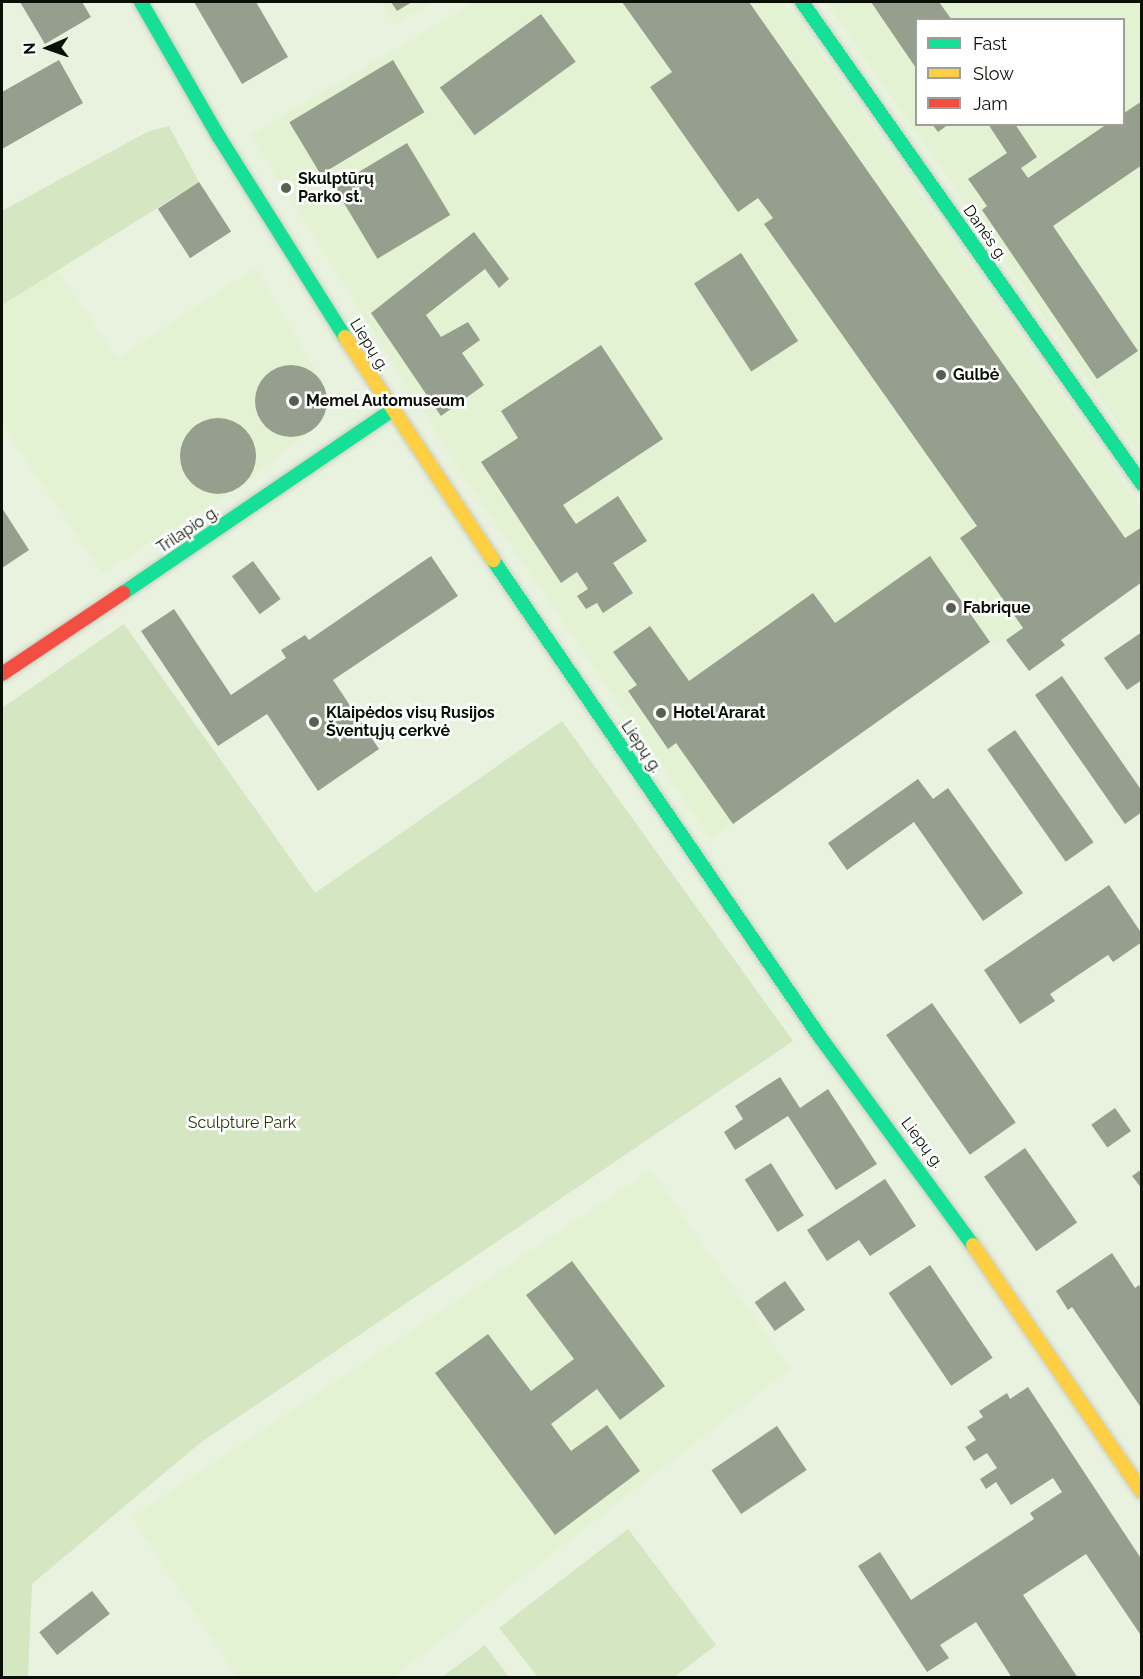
<!DOCTYPE html>
<meta charset="utf-8">
<style>
body{margin:0}
#map{position:relative;width:1143px;height:1679px;overflow:hidden;background:#e9f2df;font-family:Raleway,sans-serif}
div>[style]{position:absolute}
.built>*{inset:0;background:#e3f2d2}
.green>*{inset:0;background:#d5e6c2}
.building>*{inset:0;background:#969e8d;transform-origin:0 0}
.round{border-radius:50%}
.roads{filter:drop-shadow(0 0 2px #c6cdbe) drop-shadow(0 0 2px #c6cdbe)}
.fast>*{height:14px;margin:-7px;padding:0 7px;transform-origin:7px;border-radius:7px;background:#16e098}
.slow>*{height:14px;margin:-7px;padding:0 7px;transform-origin:7px;border-radius:7px;background:#ffcf43}
.jam>*{height:14px;margin:-7px;padding:0 7px;transform-origin:7px;border-radius:7px;background:#f24e42}
.dots>*{width:16px;height:16px;translate:-50% -50%;box-sizing:border-box;border:3px solid #fff;border-radius:50%}
span{translate:-50% -50%;white-space:nowrap;text-align:center;line-height:1.15;-webkit-text-stroke:5px #fff;paint-order:stroke}
.poi-label{font-size:16px;color:#0a1005;font-weight:700}
.left{translate:0 -50%;text-align:left}
.street-label{font-size:16px;color:#0a1005}
.park-label{font-size:16px;color:#293d05}
.frame{position:absolute;inset:0;border:3px solid #0a1005;pointer-events:none}
.legend{position:absolute;left:915px;top:18px;width:210px;height:108px;box-sizing:border-box;background:#fff;border:2px solid #9d9f9b;margin:0;padding:8px 10px;list-style:none;font-size:18px;color:#0a1005}
.legend li{display:flex;align-items:center;gap:12px;height:30px}
.legend b{width:30px;border:2px solid #9d9f9b}
.north{position:absolute;left:18px;top:18px;width:60px;height:60px;-webkit-text-stroke:4px #fff;paint-order:stroke;rotate:268deg;font-size:16px;font-weight:700;line-height:24px;text-align:center;color:#0a1005}
.north::after{content:'';display:block;margin:auto;width:21px;height:27px;background:#0a1005;clip-path:polygon(50% 0,100% 100%,50% 72%,0 100%)}
</style>
<div id="map">
<div class="built">
<div style="clip-path:polygon(381px 2px,433px 2px,395px 25px)"></div>
<div style="clip-path:polygon(474px 2px,785px 2px,1141px 508px,1141px 582px,1061px 639px,1065px 645px,1029px 671px,1006px 640px,990px 642px,711px 839px,460px 471px,251px 135px)"></div>
<div style="clip-path:polygon(evenodd,826px 2px,1141px 2px,1141px 458px,1100px 397px,826px 2px,916px 20px,1124px 20px,1124px 124px,916px 124px,916px 20px)"></div>
<div style="clip-path:polygon(56px 268px,118px 358px,256px 268px,328px 392px,323px 421px,250px 479px,102px 573px,2px 425px,2px 305px)"></div>
<div style="clip-path:polygon(651px 1170px,790px 1369px,393px 1677px,237px 1677px,132px 1517px)"></div>
</div>
<div class="green">
<div style="clip-path:polygon(169px 126px,199px 182px,2px 305px,2px 211px,149px 131px)"></div>
<div style="clip-path:polygon(124px 624px,315px 893px,562px 721px,793px 1041px,200px 1443px,32px 1584px,28px 1677px,2px 1677px,2px 708px)"></div>
<div style="clip-path:polygon(628px 1529px,716px 1645px,674px 1677px,538px 1677px,499px 1628px)"></div>
<div style="clip-path:polygon(485px 1645px,509px 1677px,442px 1677px)"></div>
</div>
<div class="building">
<div style="clip-path:polygon(20px 2px,82px 2px,91px 17px,45px 44px)"></div>
<div style="clip-path:polygon(194px 2px,256px 2px,288px 57px,242px 84px)"></div>
<div style="clip-path:polygon(391px 2px,412px 2px,397px 11px)"></div>
<div style="clip-path:polygon(622px 2px,749px 2px,1125px 538px,1142px 527px,1142px 582px,1061px 640px,1065px 645px,1029px 671px,1006px 640px,1023px 628px,960px 538px,977px 526px,764px 224px,773px 218px,758px 198px,738px 212px,650px 87px,672px 72px)"></div>
<div style="clip-path:polygon(871px 2px,939px 2px,952px 20px,916px 20px,916px 68px)"></div>
<div style="left:541px;top:14px;width:59px;height:125px;rotate:54deg"></div>
<div style="clip-path:polygon(59px 60px,83px 103px,2px 149px,2px 92px)"></div>
<div style="left:393px;top:60px;width:61px;height:121px;rotate:59deg"></div>
<div style="clip-path:polygon(1142px 101px,1142px 165px,1053px 226px,1138px 351px,1097px 379px,982px 210px,987px 206px,968px 179px,1007px 153px,988px 124px,1015px 124px,1037px 157px,1021px 168px,1028px 178px,1107px 124px,1124px 124px,1124px 113px)"></div>
<div style="clip-path:polygon(932px 124px,949px 124px,938px 132px)"></div>
<div style="left:407px;top:143px;width:84px;height:85px;rotate:59deg"></div>
<div style="left:199px;top:182px;width:59px;height:49px;rotate:57deg"></div>
<div style="clip-path:polygon(474px 232px,509px 279px,499px 288px,485px 269px,426px 315px,441px 337px,468px 322px,480px 340px,462px 353px,484px 385px,441px 416px,371px 313px)"></div>
<div style="left:741px;top:253px;width:105px;height:56px;rotate:57deg"></div>
<div style="clip-path:polygon(601px 345px,663px 439px,563px 505px,576px 524px,618px 496px,647px 541px,613px 563px,633px 593px,603px 613px,597px 603px,586px 609px,577px 596px,588px 589px,577px 572px,561px 583px,481px 462px,518px 438px,501px 411px)"></div>
<div class="round" style="left:255px;top:365px;width:72px;height:72px"></div>
<div class="round" style="left:180px;top:418px;width:76px;height:76px"></div>
<div style="clip-path:polygon(2px 508px,29px 550px,2px 568px)"></div>
<div style="clip-path:polygon(431px 556px,458px 596px,333px 680px,379px 749px,318px 791px,267px 714px,218px 746px,141px 631px,174px 609px,231px 695px,286px 658px,281px 650px,305px 635px,309px 640px)"></div>
<div style="clip-path:polygon(930px 556px,990px 642px,733px 824px,676px 743px,668px 749px,628px 691px,637px 685px,613px 652px,650px 626px,689px 681px,813px 593px,835px 623px)"></div>
<div style="left:253px;top:561px;width:47px;height:26px;rotate:54deg"></div>
<div style="clip-path:polygon(1142px 632px,1142px 680px,1127px 690px,1104px 658px)"></div>
<div style="clip-path:polygon(1062px 676px,1142px 791px,1142px 812px,1125px 824px,1035px 695px)"></div>
<div style="left:1015px;top:730px;width:137px;height:34px;rotate:55deg"></div>
<div style="clip-path:polygon(918px 779px,933px 799px,948px 788px,1023px 893px,983px 921px,914px 822px,847px 870px,828px 843px)"></div>
<div style="clip-path:polygon(1109px 885px,1142px 934px,1142px 942px,1113px 962px,1108px 955px,1050px 994px,1055px 1001px,1020px 1024px,984px 970px)"></div>
<div style="left:932px;top:1003px;width:146px;height:56px;rotate:55deg"></div>
<div style="clip-path:polygon(780px 1077px,800px 1108px,828px 1089px,877px 1164px,836px 1190px,788px 1116px,735px 1150px,724px 1132px,743px 1119px,735px 1106px)"></div>
<div style="left:1115px;top:1108px;width:28px;height:29px;rotate:55deg"></div>
<div style="left:1025px;top:1148px;width:91px;height:50px;rotate:55deg"></div>
<div style="left:771px;top:1163px;width:62px;height:31px;rotate:58deg"></div>
<div style="clip-path:polygon(1142px 1169px,1142px 1189px,1132px 1176px)"></div>
<div style="clip-path:polygon(885px 1179px,916px 1226px,870px 1256px,859px 1240px,827px 1261px,807px 1230px)"></div>
<div style="clip-path:polygon(1112px 1253px,1135px 1288px,1139px 1285px,1142px 1289px,1142px 1409px,1072px 1307px,1068px 1310px,1056px 1291px)"></div>
<div style="clip-path:polygon(572px 1261px,665px 1386px,620px 1420px,597px 1389px,551px 1424px,571px 1451px,607px 1425px,640px 1471px,555px 1535px,435px 1373px,488px 1334px,531px 1391px,574px 1359px,526px 1295px)"></div>
<div style="left:930px;top:1265px;width:112px;height:50px;rotate:56deg"></div>
<div style="left:785px;top:1281px;width:35px;height:37px;rotate:55deg"></div>
<div style="clip-path:polygon(1028px 1387px,1142px 1560px,1142px 1637px,1086px 1554px,1023px 1595px,1078px 1678px,1012px 1678px,976px 1622px,940px 1645px,949px 1658px,927px 1672px,858px 1566px,880px 1552px,911px 1600px,1034px 1519px,1030px 1513px,1062px 1492px,1053px 1478px,1011px 1505px,996px 1482px,986px 1489px,980px 1479px,997px 1468px,987px 1453px,974px 1461px,965px 1447px,976px 1440px,967px 1427px,983px 1417px,979px 1411px,1007px 1393px,1010px 1399px)"></div>
<div style="left:777px;top:1426px;width:53px;height:79px;rotate:56deg"></div>
<div style="left:92px;top:1591px;width:29px;height:67px;rotate:52deg"></div>
</div>
<div class="roads">
<div class="fast">
<div style="left:141px;top:2px;width:156px;rotate:60deg"></div>
<div style="left:219px;top:137px;width:236px;rotate:57.8deg"></div>
<div style="left:802px;top:2px;width:590px;rotate:54.8deg"></div>
<div style="left:493px;top:560px;width:578px;rotate:55.57deg"></div>
<div style="left:820px;top:1037px;width:258px;rotate:53.7deg"></div>
<div style="left:123px;top:593px;width:324px;rotate:-34.2deg"></div>
</div>
<div class="slow">
<div style="left:345px;top:337px;width:268px;rotate:56.4deg"></div>
<div style="left:973px;top:1245px;width:299px;rotate:55.6deg"></div>
</div>
<div class="jam">
<div style="left:2px;top:674px;width:146px;rotate:-33.8deg"></div>
</div>
</div>
<div class="dots">
<div style="left:286px;top:188px;background:#585f51"></div>
<div style="left:941px;top:375px;background:#585f51"></div>
<div style="left:294px;top:401px;background:#585f51"></div>
<div style="left:951px;top:608px;background:#585f51"></div>
<div style="left:661px;top:713px;background:#585f51"></div>
<div style="left:314px;top:722px;background:#585f51"></div>
</div>
<div class="poi-label">
<span class="left" style="left:298px;top:188px">Skulptūrų<br>Parko st.</span>
<span class="left" style="left:953px;top:375px">Gulbė</span>
<span class="left" style="left:306px;top:401px">Memel Automuseum</span>
<span class="left" style="left:963px;top:608px">Fabrique</span>
<span class="left" style="left:326px;top:722px">Klaipėdos visų Rusijos<br>Šventųjų cerkvė</span>
<span class="left" style="left:673px;top:713px">Hotel Ararat</span>
</div>
<div class="street-label">
<span style="left:985px;top:233px;rotate:55deg">Danės g.</span>
<span style="left:369px;top:345px;rotate:58deg">Liepų g.</span>
<span style="left:188px;top:530px;rotate:-34deg">Trilapio g.</span>
<span style="left:641px;top:747px;rotate:56deg">Liepų g.</span>
<span style="left:922px;top:1143px;rotate:53deg">Liepų g.</span>
</div>
<div class="park-label">
<span style="left:242px;top:1123px">Sculpture Park</span>
</div>
<div class="frame"></div>
<ul class="legend">
<li><b style="height:8px;background:#16e098"></b>Fast</li>
<li><b style="height:8px;background:#ffcf43"></b>Slow</li>
<li><b style="height:8px;background:#f24e42"></b>Jam</li>
</ul>
<div class="north">N</div>
</div>
